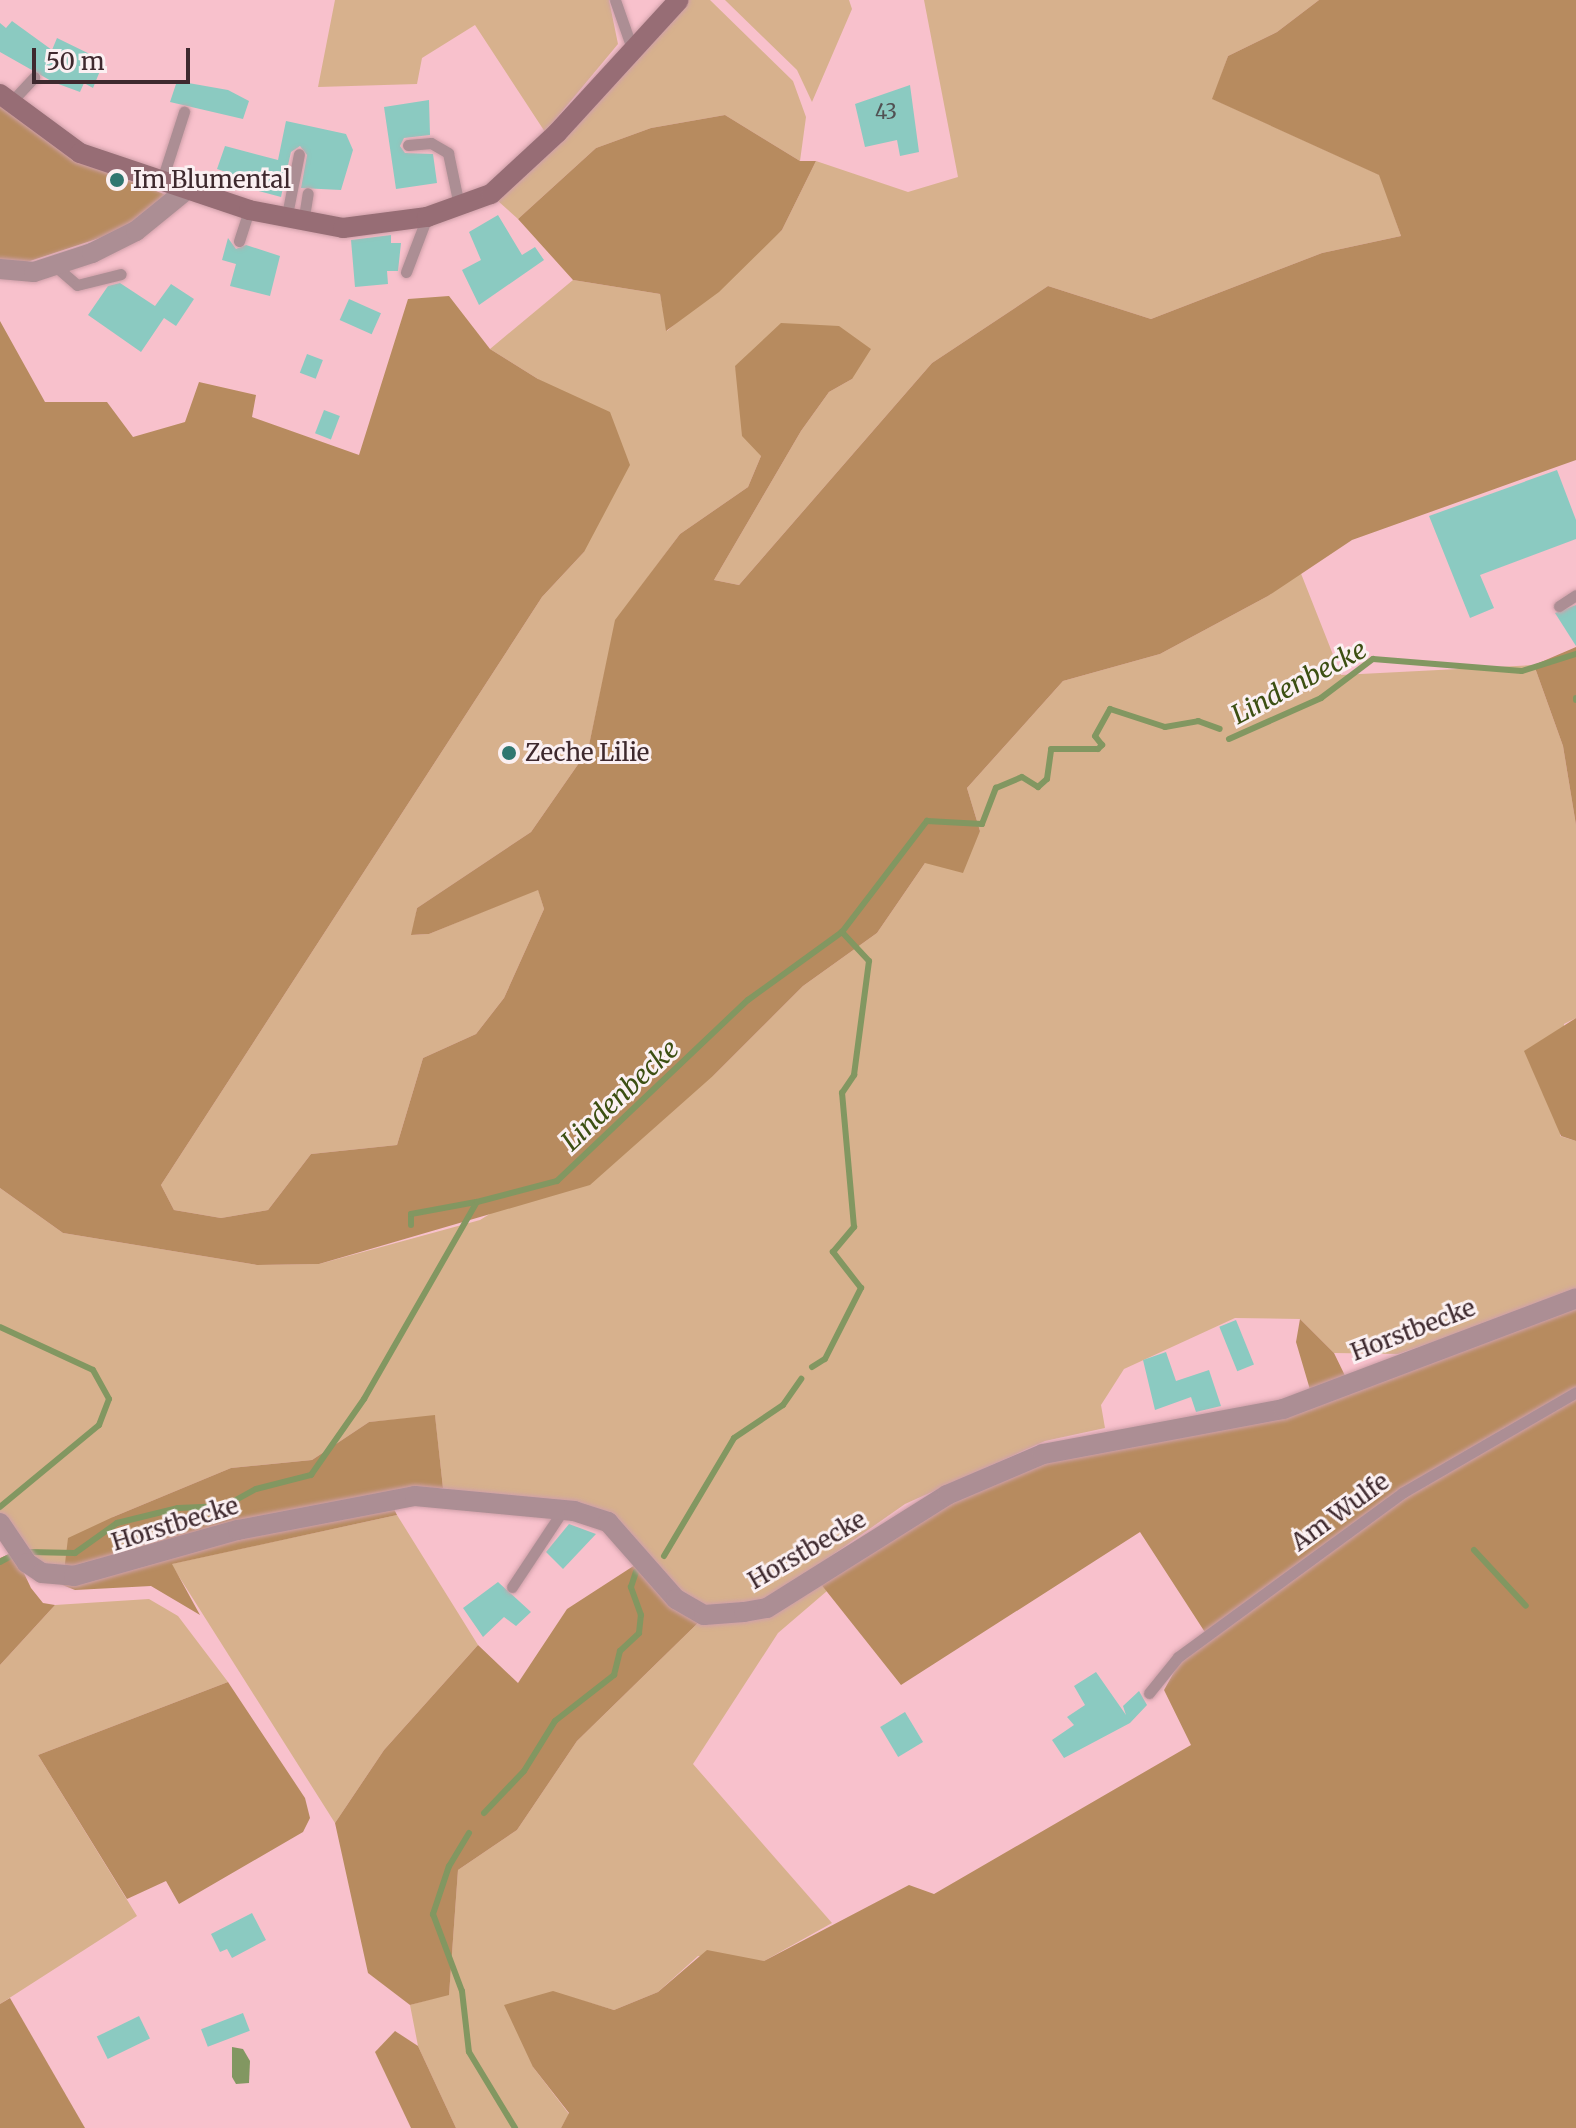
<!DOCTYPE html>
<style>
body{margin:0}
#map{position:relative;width:1576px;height:2128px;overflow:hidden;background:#f8c1cc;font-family:Merriweather,serif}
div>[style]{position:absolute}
.green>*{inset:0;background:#d7b18d}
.forest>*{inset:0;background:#b78b5f}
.water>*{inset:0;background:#829761}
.stream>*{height:6px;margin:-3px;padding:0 3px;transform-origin:3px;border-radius:3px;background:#829761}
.building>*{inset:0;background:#8bcac1;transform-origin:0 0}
.roads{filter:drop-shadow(0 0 2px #cfa0a9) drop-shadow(0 0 2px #cfa0a9)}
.lane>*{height:11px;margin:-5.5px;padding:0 5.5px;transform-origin:5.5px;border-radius:5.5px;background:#ac8e94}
.street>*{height:20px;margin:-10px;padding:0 10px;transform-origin:10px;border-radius:10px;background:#ac8e94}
.secondary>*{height:20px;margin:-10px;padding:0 10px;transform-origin:10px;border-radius:10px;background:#976d75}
.dots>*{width:22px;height:22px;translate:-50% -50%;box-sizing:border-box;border:4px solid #fbf0f2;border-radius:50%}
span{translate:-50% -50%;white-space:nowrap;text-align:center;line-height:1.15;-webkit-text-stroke:6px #fbf0f2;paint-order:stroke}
.number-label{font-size:20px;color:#515153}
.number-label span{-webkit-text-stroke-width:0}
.poi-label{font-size:24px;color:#3e292e}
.left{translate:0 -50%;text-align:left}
.street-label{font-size:24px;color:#3e292e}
.water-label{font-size:26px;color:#3c4f12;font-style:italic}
.scale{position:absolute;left:32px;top:48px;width:158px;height:36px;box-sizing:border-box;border:4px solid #3e292e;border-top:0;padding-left:10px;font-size:24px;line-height:28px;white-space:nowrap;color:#3e292e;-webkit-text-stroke:6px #fbf0f2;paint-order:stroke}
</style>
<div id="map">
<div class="green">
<div style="clip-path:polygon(335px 0,609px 0,618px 44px,545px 132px,475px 25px,422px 58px,417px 84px,318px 87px)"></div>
<div style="clip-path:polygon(688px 0,710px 0,793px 81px,806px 117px,800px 161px,725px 115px,651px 128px,596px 148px,518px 219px,498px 201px)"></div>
<div style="clip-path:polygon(725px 0,849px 0,852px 9px,812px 102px,797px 70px)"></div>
<div style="clip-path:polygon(924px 0,1319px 0,1277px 32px,1228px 56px,1213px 99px,1380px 175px,1401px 236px,1322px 253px,1151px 319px,1048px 286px,932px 363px,739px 585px,714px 580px,801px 431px,829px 392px,852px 379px,735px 366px,761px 456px,748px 487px,680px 534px,616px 620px,588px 750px,531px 832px,417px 908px,412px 935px,429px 934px,538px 889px,544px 909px,504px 998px,476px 1034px,423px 1058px,397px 1145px,311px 1154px,268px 1210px,221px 1218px,174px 1210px,161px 1185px,542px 597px,584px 552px,538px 379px,490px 349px,573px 280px,660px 294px,667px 331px,782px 230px,816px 161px,908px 192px,958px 177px)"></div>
<div style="clip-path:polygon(1300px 571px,1341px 675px,1534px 665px,1563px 746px,1576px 825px,1576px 1018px,1564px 1024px,1560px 1136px,1576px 1141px,1576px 1292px,1398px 1354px,1334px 1353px,1300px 1319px,1235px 1318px,1124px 1369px,1101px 1405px,1105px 1428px,1045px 1441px,905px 1504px,764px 1603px,706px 1609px,686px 1599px,611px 1518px,443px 1488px,435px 1416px,369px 1422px,312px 1460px,231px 1468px,113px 1517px,64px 1572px,41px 1567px,0 1515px,0 1188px,63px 1233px,257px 1265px,319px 1264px,480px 1220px,714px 1075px,803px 986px,877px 933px,925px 863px,980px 831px,967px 788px,1063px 681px,1160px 654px,1268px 596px)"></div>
<div style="clip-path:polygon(397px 1515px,478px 1645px,384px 1750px,335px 1823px,171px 1564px)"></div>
<div style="clip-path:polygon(820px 1583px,827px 1591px,778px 1633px,693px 1764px,832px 1923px,764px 1961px,698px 1956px,658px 1992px,614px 2010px,553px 1992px,533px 2067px,569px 2114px,561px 2128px,456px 2128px,418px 2046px,410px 2005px,449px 1994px,458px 1870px,517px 1830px,577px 1741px,703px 1618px)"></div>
<div style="clip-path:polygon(149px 1599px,178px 1616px,228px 1682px,38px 1755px,137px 1916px,0 2004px,0 1665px,55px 1605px)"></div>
</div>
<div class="forest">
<div style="clip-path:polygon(1319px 0,1576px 0,1576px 460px,1352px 540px,1268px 596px,1160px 654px,1063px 681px,967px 788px,980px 831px,963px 873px,925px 863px,877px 933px,803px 986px,714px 1075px,590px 1185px,319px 1264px,257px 1265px,63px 1233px,0 1188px,0 321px,45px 402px,107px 402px,133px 437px,185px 422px,199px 382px,256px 395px,252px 417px,359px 455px,408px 299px,449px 296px,490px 349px,538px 379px,610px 412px,630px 465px,584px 552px,542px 597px,161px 1185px,174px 1210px,221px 1218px,268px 1210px,311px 1154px,397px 1145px,423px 1058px,476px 1034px,504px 998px,544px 909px,538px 890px,429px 934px,411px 935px,417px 908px,531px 832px,588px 750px,615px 620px,680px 534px,748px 487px,761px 456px,742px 436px,735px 366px,781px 323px,839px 326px,871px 349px,852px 379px,829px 392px,801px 431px,714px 580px,739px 585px,932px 363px,1048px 286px,1151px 319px,1322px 253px,1401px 236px,1379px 175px,1212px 99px,1228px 56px,1277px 32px)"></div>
<div style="clip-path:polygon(0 105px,77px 160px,169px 196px,133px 227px,21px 264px,0 260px)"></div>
<div style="clip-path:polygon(725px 115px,800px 161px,816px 161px,782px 230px,719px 292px,666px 331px,660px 294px,573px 280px,518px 219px,596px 148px,651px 128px)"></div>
<div style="clip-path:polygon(1576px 647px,1576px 825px,1563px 746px,1534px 665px)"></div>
<div style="clip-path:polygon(1576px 1018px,1576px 1141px,1561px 1136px,1524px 1051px)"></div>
<div style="clip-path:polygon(1576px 1307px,1576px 2128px,561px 2128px,569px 2113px,533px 2067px,504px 2005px,553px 1991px,614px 2010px,658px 1992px,707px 1950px,764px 1961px,909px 1885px,934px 1894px,1191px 1745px,1164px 1690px,1179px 1663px,1210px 1640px,1140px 1532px,901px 1685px,820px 1583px,951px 1499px,1043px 1459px,1311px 1393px,1296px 1342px,1300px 1319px,1334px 1353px,1351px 1388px)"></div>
<div style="clip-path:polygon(435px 1415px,443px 1488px,416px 1488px,391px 1503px,397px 1515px,172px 1564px,200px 1615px,151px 1586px,75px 1590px,50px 1580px,64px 1572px,68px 1538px,113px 1517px,231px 1468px,312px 1460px,369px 1422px)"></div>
<div style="clip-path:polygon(14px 1552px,31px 1588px,43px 1603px,55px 1605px,0 1665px,0 1558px)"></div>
<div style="clip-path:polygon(635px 1565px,703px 1618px,577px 1741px,517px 1830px,458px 1870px,449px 1995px,410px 2005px,368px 1973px,335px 1823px,384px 1750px,478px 1645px,518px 1683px,567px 1609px)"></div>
<div style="clip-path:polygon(228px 1682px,305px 1798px,310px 1818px,303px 1832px,179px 1904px,166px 1881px,127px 1899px,38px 1755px)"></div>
<div style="clip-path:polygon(10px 1998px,85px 2128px,0 2128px,0 2004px)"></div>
<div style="clip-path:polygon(395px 2031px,418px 2046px,456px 2128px,411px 2128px,375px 2052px)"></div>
</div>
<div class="water">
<div style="clip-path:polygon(232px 2047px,243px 2049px,250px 2061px,249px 2083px,236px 2084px,232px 2077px)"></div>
</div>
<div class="stream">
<div style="left:1576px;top:698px;width:2px;rotate:90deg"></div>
<div style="left:1229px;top:739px;width:101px;rotate:-24deg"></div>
<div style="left:1321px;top:698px;width:65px;rotate:-36.9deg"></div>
<div style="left:1373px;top:659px;width:149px;rotate:4.6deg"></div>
<div style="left:1522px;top:671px;width:57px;rotate:-17.5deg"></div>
<div style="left:411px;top:1225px;width:11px;rotate:-90deg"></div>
<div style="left:411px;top:1214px;width:66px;rotate:-10.5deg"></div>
<div style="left:0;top:1327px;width:102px;rotate:24.8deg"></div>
<div style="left:93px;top:1370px;width:33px;rotate:61deg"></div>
<div style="left:109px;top:1399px;width:28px;rotate:111deg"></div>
<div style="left:99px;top:1425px;width:129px;rotate:140.4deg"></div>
<div style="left:812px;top:1367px;width:15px;rotate:-32deg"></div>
<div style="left:825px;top:1359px;width:80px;rotate:-63.1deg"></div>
<div style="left:861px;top:1288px;width:46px;rotate:-127.9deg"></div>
<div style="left:833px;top:1252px;width:33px;rotate:-50deg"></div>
<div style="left:854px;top:1227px;width:135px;rotate:-95.1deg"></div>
<div style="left:842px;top:1093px;width:22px;rotate:-56deg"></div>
<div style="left:854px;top:1075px;width:115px;rotate:-82.5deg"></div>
<div style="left:869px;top:961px;width:40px;rotate:-133deg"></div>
<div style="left:1474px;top:1550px;width:76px;rotate:47.1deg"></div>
<div style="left:29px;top:1552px;width:46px;rotate:1.2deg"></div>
<div style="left:75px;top:1553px;width:52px;rotate:-35.5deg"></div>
<div style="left:117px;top:1523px;width:63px;rotate:-13.8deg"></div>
<div style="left:178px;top:1508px;width:47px;rotate:-2.4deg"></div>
<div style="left:225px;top:1506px;width:35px;rotate:-29deg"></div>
<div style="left:256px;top:1489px;width:57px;rotate:-14.3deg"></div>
<div style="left:311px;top:1475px;width:93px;rotate:-55.1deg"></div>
<div style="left:364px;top:1399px;width:227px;rotate:-60.2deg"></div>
<div style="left:477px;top:1202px;width:83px;rotate:-14.7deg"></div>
<div style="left:557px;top:1181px;width:263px;rotate:-43.5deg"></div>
<div style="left:748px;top:1000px;width:116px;rotate:-35.9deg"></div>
<div style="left:842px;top:932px;width:140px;rotate:-52.6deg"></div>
<div style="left:927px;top:821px;width:55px;rotate:3.1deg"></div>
<div style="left:982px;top:824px;width:39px;rotate:-69deg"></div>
<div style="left:996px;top:788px;width:28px;rotate:-23deg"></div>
<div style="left:1022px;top:777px;width:19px;rotate:32deg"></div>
<div style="left:1038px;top:787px;width:12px;rotate:-42deg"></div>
<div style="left:1047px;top:779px;width:30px;rotate:-82deg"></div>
<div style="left:1051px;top:749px;width:47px"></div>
<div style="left:1098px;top:749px;width:6px;rotate:-45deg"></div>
<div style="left:1102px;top:745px;width:11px;rotate:-128deg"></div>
<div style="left:1095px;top:736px;width:31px;rotate:-61deg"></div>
<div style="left:1110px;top:709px;width:58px;rotate:18.1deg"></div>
<div style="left:1165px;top:727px;width:34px;rotate:-10deg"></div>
<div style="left:1198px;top:721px;width:23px;rotate:20deg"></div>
<div style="left:664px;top:1556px;width:137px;rotate:-59.3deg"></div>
<div style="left:734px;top:1438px;width:59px;rotate:-34deg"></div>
<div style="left:783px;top:1405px;width:32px;rotate:-55deg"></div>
<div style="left:0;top:1562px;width:15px;rotate:-28deg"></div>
<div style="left:484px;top:1813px;width:58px;rotate:-46.4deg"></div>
<div style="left:524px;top:1771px;width:59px;rotate:-58.2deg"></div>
<div style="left:555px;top:1721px;width:75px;rotate:-37.9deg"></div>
<div style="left:614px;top:1675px;width:25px;rotate:-76deg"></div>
<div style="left:620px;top:1651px;width:26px;rotate:-43deg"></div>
<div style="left:639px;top:1633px;width:18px;rotate:-84deg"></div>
<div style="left:641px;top:1615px;width:30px;rotate:-110deg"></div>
<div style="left:631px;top:1587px;width:16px;rotate:-72deg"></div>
<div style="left:469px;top:1833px;width:39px;rotate:121deg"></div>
<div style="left:449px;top:1866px;width:51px;rotate:108.4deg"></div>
<div style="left:433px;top:1914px;width:82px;rotate:69.4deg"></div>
<div style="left:462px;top:1991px;width:61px;rotate:83.5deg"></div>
<div style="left:469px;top:2052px;width:89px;rotate:58.8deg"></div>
</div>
<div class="building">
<div style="clip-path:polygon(12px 21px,52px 50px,57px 38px,104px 61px,93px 88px,84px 83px,80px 92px,53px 82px,0 52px,0 23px,6px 28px)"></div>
<div style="clip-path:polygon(177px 81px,228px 90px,249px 101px,243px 119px,170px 102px)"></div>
<div style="clip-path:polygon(910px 85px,919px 152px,900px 156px,897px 140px,865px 147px,855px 104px)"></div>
<div style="clip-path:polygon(429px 100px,430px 135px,404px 138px,400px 146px,405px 153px,433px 154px,437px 183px,396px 189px,384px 107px)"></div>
<div style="clip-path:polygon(286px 121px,346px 134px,353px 150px,341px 190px,301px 188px,307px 155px,300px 146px,291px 152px,281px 197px,244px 187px,246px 179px,217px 169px,225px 146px,278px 160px)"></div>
<div style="clip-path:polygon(498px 215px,522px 255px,535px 247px,544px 260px,479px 305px,462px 270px,481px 260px,469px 232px)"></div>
<div style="clip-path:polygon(391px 235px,391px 243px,401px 243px,398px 271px,387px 271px,388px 284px,355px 287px,351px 240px)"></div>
<div style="clip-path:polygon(228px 238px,236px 249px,246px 245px,280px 256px,270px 296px,230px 286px,236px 264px,222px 260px)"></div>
<div style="clip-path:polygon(120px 283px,155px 306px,171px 284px,194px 299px,176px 326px,164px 318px,141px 352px,88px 315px,108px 286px)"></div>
<div style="left:349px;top:299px;width:35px;height:23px;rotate:24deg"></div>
<div style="left:307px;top:354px;width:17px;height:20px;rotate:21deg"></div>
<div style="left:324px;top:410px;width:17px;height:25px;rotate:21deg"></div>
<div style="clip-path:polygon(1557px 470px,1576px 520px,1576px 539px,1480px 575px,1494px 608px,1470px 618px,1429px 516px)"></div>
<div style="clip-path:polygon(1576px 605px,1576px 646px,1555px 613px)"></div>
<div style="left:1236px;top:1320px;width:48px;height:18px;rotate:68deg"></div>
<div style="clip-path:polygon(1166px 1352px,1176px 1381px,1209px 1370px,1221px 1406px,1196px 1412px,1191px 1397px,1155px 1410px,1143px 1360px)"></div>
<div style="clip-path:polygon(569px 1524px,596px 1534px,563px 1569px,546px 1552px)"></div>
<div style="clip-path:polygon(498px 1582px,531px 1612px,516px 1626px,504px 1617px,483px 1637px,463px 1608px)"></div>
<div style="clip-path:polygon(1096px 1672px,1126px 1715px,1123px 1706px,1139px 1691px,1147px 1705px,1130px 1723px,1064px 1758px,1052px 1740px,1074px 1725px,1067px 1717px,1085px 1705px,1074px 1686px)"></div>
<div style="left:905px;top:1712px;width:35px;height:29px;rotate:59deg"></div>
<div style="clip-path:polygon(252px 1913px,266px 1940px,232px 1958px,227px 1949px,220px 1952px,211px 1934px)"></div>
<div style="left:243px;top:2013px;width:19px;height:45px;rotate:69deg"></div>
<div style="left:139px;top:2016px;width:25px;height:47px;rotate:64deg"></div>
</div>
<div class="roads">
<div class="lane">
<div style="left:615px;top:0;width:54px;rotate:70.6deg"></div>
<div style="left:11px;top:102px;width:34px;rotate:-47deg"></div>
<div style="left:408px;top:145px;width:23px;rotate:-5deg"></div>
<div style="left:431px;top:143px;width:20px;rotate:30deg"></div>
<div style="left:448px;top:153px;width:53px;rotate:78.1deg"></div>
<div style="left:161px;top:183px;width:75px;rotate:-72.1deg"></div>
<div style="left:286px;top:220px;width:67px;rotate:-78.9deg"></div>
<div style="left:303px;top:223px;width:30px;rotate:-81deg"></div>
<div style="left:239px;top:241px;width:33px;rotate:-72deg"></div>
<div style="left:54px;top:265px;width:30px;rotate:41deg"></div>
<div style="left:77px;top:285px;width:45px;rotate:-14deg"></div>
<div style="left:406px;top:272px;width:59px;rotate:-69.1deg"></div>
<div style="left:1559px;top:606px;width:20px;rotate:-33deg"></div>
<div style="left:512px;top:1587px;width:92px;rotate:-56.5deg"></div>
<div style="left:1149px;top:1693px;width:46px;rotate:-51.1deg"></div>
<div style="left:1178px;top:1657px;width:278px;rotate:-36.2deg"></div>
<div style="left:1402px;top:1493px;width:201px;rotate:-30.1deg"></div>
</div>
<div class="street">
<div style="left:0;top:269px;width:34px;rotate:5deg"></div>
<div style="left:34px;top:272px;width:61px;rotate:-18.1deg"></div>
<div style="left:92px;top:253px;width:49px;rotate:-26.6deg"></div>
<div style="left:136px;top:231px;width:63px;rotate:-39.2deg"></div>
<div style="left:0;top:1523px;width:48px;rotate:56deg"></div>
<div style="left:27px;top:1563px;width:18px;rotate:34deg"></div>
<div style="left:42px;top:1573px;width:32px;rotate:5deg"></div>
<div style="left:74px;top:1576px;width:170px;rotate:-15.7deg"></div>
<div style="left:238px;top:1530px;width:180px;rotate:-10.9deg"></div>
<div style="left:415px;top:1496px;width:160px;rotate:5.4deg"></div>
<div style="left:574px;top:1511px;width:36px;rotate:18deg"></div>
<div style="left:608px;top:1522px;width:103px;rotate:48.6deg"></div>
<div style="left:676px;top:1599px;width:32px;rotate:30deg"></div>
<div style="left:704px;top:1615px;width:40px;rotate:-4.3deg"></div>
<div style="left:744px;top:1612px;width:23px;rotate:-10deg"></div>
<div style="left:767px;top:1608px;width:213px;rotate:-32.1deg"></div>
<div style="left:947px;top:1495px;width:104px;rotate:-23.1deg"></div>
<div style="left:1043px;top:1454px;width:244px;rotate:-10.6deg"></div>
<div style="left:1283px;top:1409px;width:313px;rotate:-20.7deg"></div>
</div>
<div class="secondary">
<div style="left:0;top:94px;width:99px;rotate:36.4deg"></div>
<div style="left:80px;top:153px;width:178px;rotate:18.6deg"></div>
<div style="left:249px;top:210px;width:96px;rotate:10.8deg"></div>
<div style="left:343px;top:228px;width:85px;rotate:-7.5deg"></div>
<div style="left:427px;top:217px;width:68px;rotate:-19.8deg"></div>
<div style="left:491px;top:194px;width:90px;rotate:-42.7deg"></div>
<div style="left:557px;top:133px;width:180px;rotate:-47.5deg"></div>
</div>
</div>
<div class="dots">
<div style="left:117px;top:180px;background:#307770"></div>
<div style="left:509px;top:753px;background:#307770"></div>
</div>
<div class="number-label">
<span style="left:886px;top:111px">43</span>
</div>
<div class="poi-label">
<span class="left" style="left:133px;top:180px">Im Blumental</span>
<span class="left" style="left:525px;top:753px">Zeche Lilie</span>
</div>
<div class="street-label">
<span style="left:1413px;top:1330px;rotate:-21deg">Horstbecke</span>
<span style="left:1340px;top:1512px;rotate:-36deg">Am Wulfe</span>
<span style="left:175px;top:1524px;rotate:-17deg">Horstbecke</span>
<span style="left:807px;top:1550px;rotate:-30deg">Horstbecke</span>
</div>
<div class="water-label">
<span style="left:1299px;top:682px;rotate:-28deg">Lindenbecke</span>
<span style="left:620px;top:1095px;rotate:-43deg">Lindenbecke</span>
</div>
<div class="scale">50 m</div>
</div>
